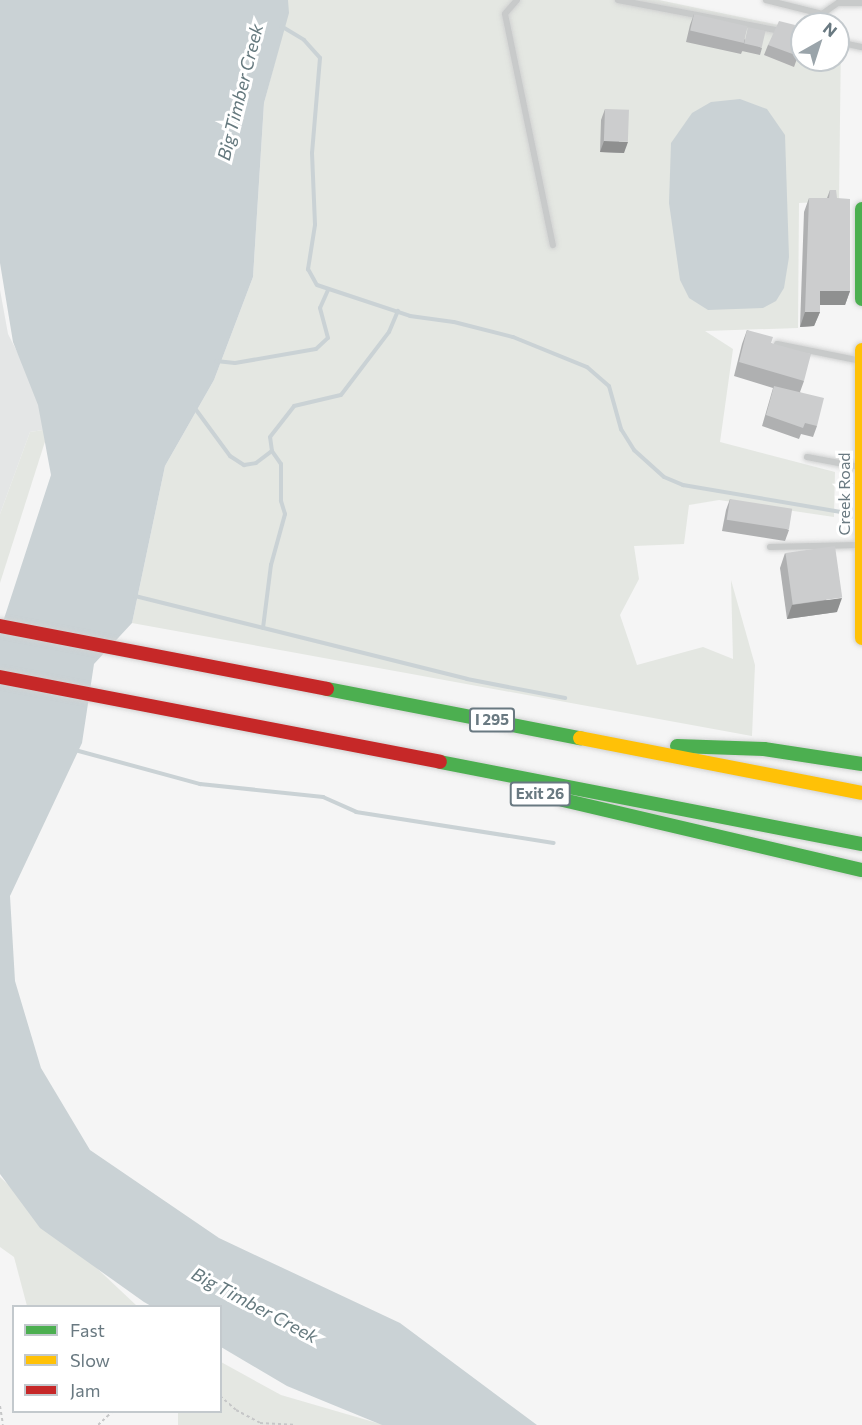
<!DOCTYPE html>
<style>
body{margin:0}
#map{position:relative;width:862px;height:1425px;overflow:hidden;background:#f5f5f5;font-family:Commissioner,sans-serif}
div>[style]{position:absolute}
.built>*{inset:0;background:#e4e6e6}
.green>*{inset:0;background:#e4e7e2}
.water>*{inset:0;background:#cad2d5}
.stream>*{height:4px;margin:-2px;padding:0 2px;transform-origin:2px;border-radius:2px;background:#cad2d5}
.path>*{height:2px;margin-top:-1px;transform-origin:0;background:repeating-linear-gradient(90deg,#c6c7c8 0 3px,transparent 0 6px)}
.roads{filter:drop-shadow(0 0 2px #d1d2d2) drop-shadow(0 0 2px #d1d2d2)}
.lane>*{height:6px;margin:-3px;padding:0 3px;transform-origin:3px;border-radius:3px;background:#c8caca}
.fast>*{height:14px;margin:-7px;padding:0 7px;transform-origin:7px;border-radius:7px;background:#4caf50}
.slow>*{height:14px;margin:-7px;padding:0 7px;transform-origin:7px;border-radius:7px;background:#ffc107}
.jam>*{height:14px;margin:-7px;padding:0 7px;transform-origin:7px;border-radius:7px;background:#c62828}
.wall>*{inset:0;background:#afb0b1}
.shaded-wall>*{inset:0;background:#8f9090}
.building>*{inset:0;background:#cccdce;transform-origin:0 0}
span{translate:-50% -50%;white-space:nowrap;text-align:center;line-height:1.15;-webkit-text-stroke:6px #fff;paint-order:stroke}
.shield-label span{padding:2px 4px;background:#fff;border:2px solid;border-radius:4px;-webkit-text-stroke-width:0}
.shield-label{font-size:15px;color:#697981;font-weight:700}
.street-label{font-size:16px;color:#697981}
.water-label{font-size:18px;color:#65797e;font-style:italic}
.legend{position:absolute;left:12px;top:1305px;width:210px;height:108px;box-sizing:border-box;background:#fff;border:2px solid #c3c9cd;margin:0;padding:8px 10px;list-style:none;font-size:18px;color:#697981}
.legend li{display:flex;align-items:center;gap:12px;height:30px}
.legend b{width:30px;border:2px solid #c3c9cd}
.north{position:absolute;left:790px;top:12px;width:60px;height:60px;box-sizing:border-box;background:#fff;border:2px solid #c3c9cd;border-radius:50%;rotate:39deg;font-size:16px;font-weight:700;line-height:24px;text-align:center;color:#697981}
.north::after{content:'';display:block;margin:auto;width:21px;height:27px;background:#9aa4aa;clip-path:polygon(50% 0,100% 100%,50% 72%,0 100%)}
</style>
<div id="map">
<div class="built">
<div style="clip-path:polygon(0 290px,8px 334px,50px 416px,49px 429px,30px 432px,0 514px)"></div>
</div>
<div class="green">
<div style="clip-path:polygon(288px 0,659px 0,802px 30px,802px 60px,838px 60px,838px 37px,841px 38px,839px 201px,799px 203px,798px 328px,705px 331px,733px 349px,720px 442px,835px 472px,834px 517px,719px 500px,689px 505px,684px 544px,634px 546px,639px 579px,620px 615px,637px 665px,703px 647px,733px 659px,731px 580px,755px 665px,752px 736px,132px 623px,165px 466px,214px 380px,253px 277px,264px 103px,288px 13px)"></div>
<div style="clip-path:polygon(49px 429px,0 583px,0 514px,30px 432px)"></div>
<div style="clip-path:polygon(0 1177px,137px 1306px,27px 1306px,14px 1257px,0 1247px)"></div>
<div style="clip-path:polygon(221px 1362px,281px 1395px,384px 1425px,178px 1425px,178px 1412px,220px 1412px)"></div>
</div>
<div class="water">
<div style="clip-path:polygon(0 0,288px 0,289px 13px,264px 103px,253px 277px,214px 380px,165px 466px,132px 623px,94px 664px,82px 743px,10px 896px,15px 981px,41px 1068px,90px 1150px,219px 1238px,400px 1323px,537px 1425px,382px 1425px,287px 1386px,221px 1347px,220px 1306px,151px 1306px,144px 1302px,40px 1228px,0 1174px,0 631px,51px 475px,38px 405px,13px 342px,0 263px)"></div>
<div style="clip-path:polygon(740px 99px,767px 109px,785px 135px,789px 257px,784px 288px,776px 301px,763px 308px,708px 310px,689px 298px,680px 280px,669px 203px,671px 143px,692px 113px,711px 102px)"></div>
</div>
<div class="stream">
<div style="left:281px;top:26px;width:27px;rotate:31deg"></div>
<div style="left:304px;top:40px;width:24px;rotate:48deg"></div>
<div style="left:320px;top:58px;width:95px;rotate:94.8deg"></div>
<div style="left:312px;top:153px;width:72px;rotate:87.6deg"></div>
<div style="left:315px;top:225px;width:45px;rotate:99deg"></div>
<div style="left:308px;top:269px;width:18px;rotate:61deg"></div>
<div style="left:317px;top:285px;width:98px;rotate:18.4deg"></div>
<div style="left:410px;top:316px;width:44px;rotate:7.8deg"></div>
<div style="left:454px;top:322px;width:61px;rotate:14.3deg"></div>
<div style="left:513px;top:337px;width:80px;rotate:22.1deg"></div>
<div style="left:587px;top:367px;width:29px;rotate:41deg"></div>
<div style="left:609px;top:386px;width:45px;rotate:74.4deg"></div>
<div style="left:621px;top:429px;width:25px;rotate:58deg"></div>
<div style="left:634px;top:450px;width:40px;rotate:42deg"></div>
<div style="left:664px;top:477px;width:21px;rotate:23deg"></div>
<div style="left:683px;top:485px;width:166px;rotate:9.7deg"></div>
<div style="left:216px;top:361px;width:19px;rotate:6deg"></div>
<div style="left:235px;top:363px;width:82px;rotate:-9.8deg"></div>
<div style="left:316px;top:349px;width:16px;rotate:-43deg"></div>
<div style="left:328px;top:338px;width:31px;rotate:-105deg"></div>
<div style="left:320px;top:308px;width:20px;rotate:-66deg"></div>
<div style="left:194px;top:407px;width:61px;rotate:53.7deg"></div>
<div style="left:230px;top:456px;width:17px;rotate:33deg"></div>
<div style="left:244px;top:465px;width:12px;rotate:-9deg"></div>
<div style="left:256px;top:463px;width:20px;rotate:-37deg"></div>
<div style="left:135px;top:596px;width:342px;rotate:14deg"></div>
<div style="left:467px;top:679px;width:100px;rotate:11deg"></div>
<div style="left:263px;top:628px;width:64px;rotate:-82.8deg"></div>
<div style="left:271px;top:565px;width:53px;rotate:-74.6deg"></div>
<div style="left:285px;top:514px;width:14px;rotate:-107deg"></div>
<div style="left:281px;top:501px;width:37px;rotate:-90deg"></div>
<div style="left:281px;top:464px;width:16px;rotate:-125deg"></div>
<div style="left:272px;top:451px;width:14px;rotate:-98deg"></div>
<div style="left:270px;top:437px;width:39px;rotate:-52deg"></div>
<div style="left:294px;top:406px;width:48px;rotate:-13.2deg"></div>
<div style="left:341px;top:395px;width:79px;rotate:-52.7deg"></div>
<div style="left:389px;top:332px;width:23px;rotate:-67deg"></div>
<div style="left:75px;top:750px;width:130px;rotate:15.2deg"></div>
<div style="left:200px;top:784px;width:124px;rotate:6deg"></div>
<div style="left:323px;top:797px;width:36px;rotate:24deg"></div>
<div style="left:356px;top:812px;width:200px;rotate:8.9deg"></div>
</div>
<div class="path">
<div style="left:220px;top:1396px;width:21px;rotate:41deg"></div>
<div style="left:236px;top:1410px;width:27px;rotate:28deg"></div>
<div style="left:260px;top:1423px;width:34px;rotate:3deg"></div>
<div style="left:0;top:1406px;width:19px;rotate:81deg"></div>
<div style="left:98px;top:1425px;width:19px;rotate:-43deg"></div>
</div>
<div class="roads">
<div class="lane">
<div style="left:517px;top:0;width:18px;rotate:131deg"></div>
<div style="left:505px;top:14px;width:236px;rotate:78.3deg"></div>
<div style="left:618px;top:0;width:187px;rotate:10.8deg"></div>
<div style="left:766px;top:0;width:58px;rotate:14deg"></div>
<div style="left:822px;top:14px;width:19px;rotate:-35deg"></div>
<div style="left:838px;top:3px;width:24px"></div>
<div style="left:838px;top:42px;width:25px;rotate:12deg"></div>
<div style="left:777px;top:344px;width:86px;rotate:11.4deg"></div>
<div style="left:807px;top:457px;width:54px;rotate:10.7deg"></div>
<div style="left:770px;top:547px;width:89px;rotate:-1.3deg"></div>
</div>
<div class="fast">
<div style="left:862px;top:209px;width:90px;rotate:90deg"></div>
<div style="left:327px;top:689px;width:258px;rotate:11deg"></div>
<div style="left:677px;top:746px;width:87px;rotate:2deg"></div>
<div style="left:764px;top:749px;width:99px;rotate:8.7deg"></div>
<div style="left:440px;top:762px;width:430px;rotate:11deg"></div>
<div style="left:563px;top:800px;width:307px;rotate:13.2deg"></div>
</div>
<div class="slow">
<div style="left:862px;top:350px;width:288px;rotate:90deg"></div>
<div style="left:580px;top:738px;width:287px;rotate:11deg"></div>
</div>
<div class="jam">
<div style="left:0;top:626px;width:333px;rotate:10.9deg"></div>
<div style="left:0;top:677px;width:448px;rotate:10.9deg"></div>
</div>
</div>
<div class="wall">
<div style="clip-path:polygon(694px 14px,762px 48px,760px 55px,742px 51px,743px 49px,741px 54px,686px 42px,690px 25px)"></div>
<div style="clip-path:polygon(793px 35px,798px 56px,794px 67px,764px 55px,768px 45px)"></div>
<div style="clip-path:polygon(605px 109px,624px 153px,600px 152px,601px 120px)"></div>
<div style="clip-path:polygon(830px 190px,850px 291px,845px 305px,820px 305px,820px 312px,814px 326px,800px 327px,804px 212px,809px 198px,827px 198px)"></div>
<div style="clip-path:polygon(747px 330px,771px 343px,804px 381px,800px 392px,817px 426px,813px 437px,801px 434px,799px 439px,762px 426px,773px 388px,734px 376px,742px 344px)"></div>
<div style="clip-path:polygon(730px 499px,789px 530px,785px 541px,722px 531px,726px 510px)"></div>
<div style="clip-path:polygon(785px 553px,837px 612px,787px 619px,780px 568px)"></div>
</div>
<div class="shaded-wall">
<div style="clip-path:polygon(604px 141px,628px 142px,624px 153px,600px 152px)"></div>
<div style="clip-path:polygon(820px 291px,850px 291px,845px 305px,815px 305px)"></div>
<div style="clip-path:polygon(805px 312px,820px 312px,814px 326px,800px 327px)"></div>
<div style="clip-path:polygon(842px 598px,837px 612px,787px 619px,792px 605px)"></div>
</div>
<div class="building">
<div style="left:694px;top:14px;width:55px;height:17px;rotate:13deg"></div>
<div style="clip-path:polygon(779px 21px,795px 25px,793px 35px,802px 37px,802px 42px,798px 56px,768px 45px)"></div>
<div style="left:748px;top:27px;width:18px;height:17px;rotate:13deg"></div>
<div style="left:605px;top:109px;width:24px;height:32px;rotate:2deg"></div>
<div style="clip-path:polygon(830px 190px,836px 190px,837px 198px,850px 199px,850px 291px,820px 291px,820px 312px,805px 312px,809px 198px,829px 198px)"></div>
<div style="clip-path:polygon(747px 330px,773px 337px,771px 343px,811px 354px,804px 381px,739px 362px)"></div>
<div style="clip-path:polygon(774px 386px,824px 398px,817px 426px,805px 423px,803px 428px,766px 415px)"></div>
<div style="left:730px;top:499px;width:63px;height:21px;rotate:9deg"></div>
<div style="left:835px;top:546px;width:52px;height:50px;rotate:82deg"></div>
</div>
<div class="shield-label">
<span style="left:492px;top:720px">I 295</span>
<span style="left:540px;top:794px">Exit 26</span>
</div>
<div class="street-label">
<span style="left:844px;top:494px;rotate:-90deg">Creek Road</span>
</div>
<div class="water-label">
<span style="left:240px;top:92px;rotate:-76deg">Big Timber Creek</span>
<span style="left:255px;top:1305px;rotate:28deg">Big Timber Creek</span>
</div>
<ul class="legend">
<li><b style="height:8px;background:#4caf50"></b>Fast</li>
<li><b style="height:8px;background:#ffc107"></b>Slow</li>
<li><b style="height:8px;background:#c62828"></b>Jam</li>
</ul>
<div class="north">N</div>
</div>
